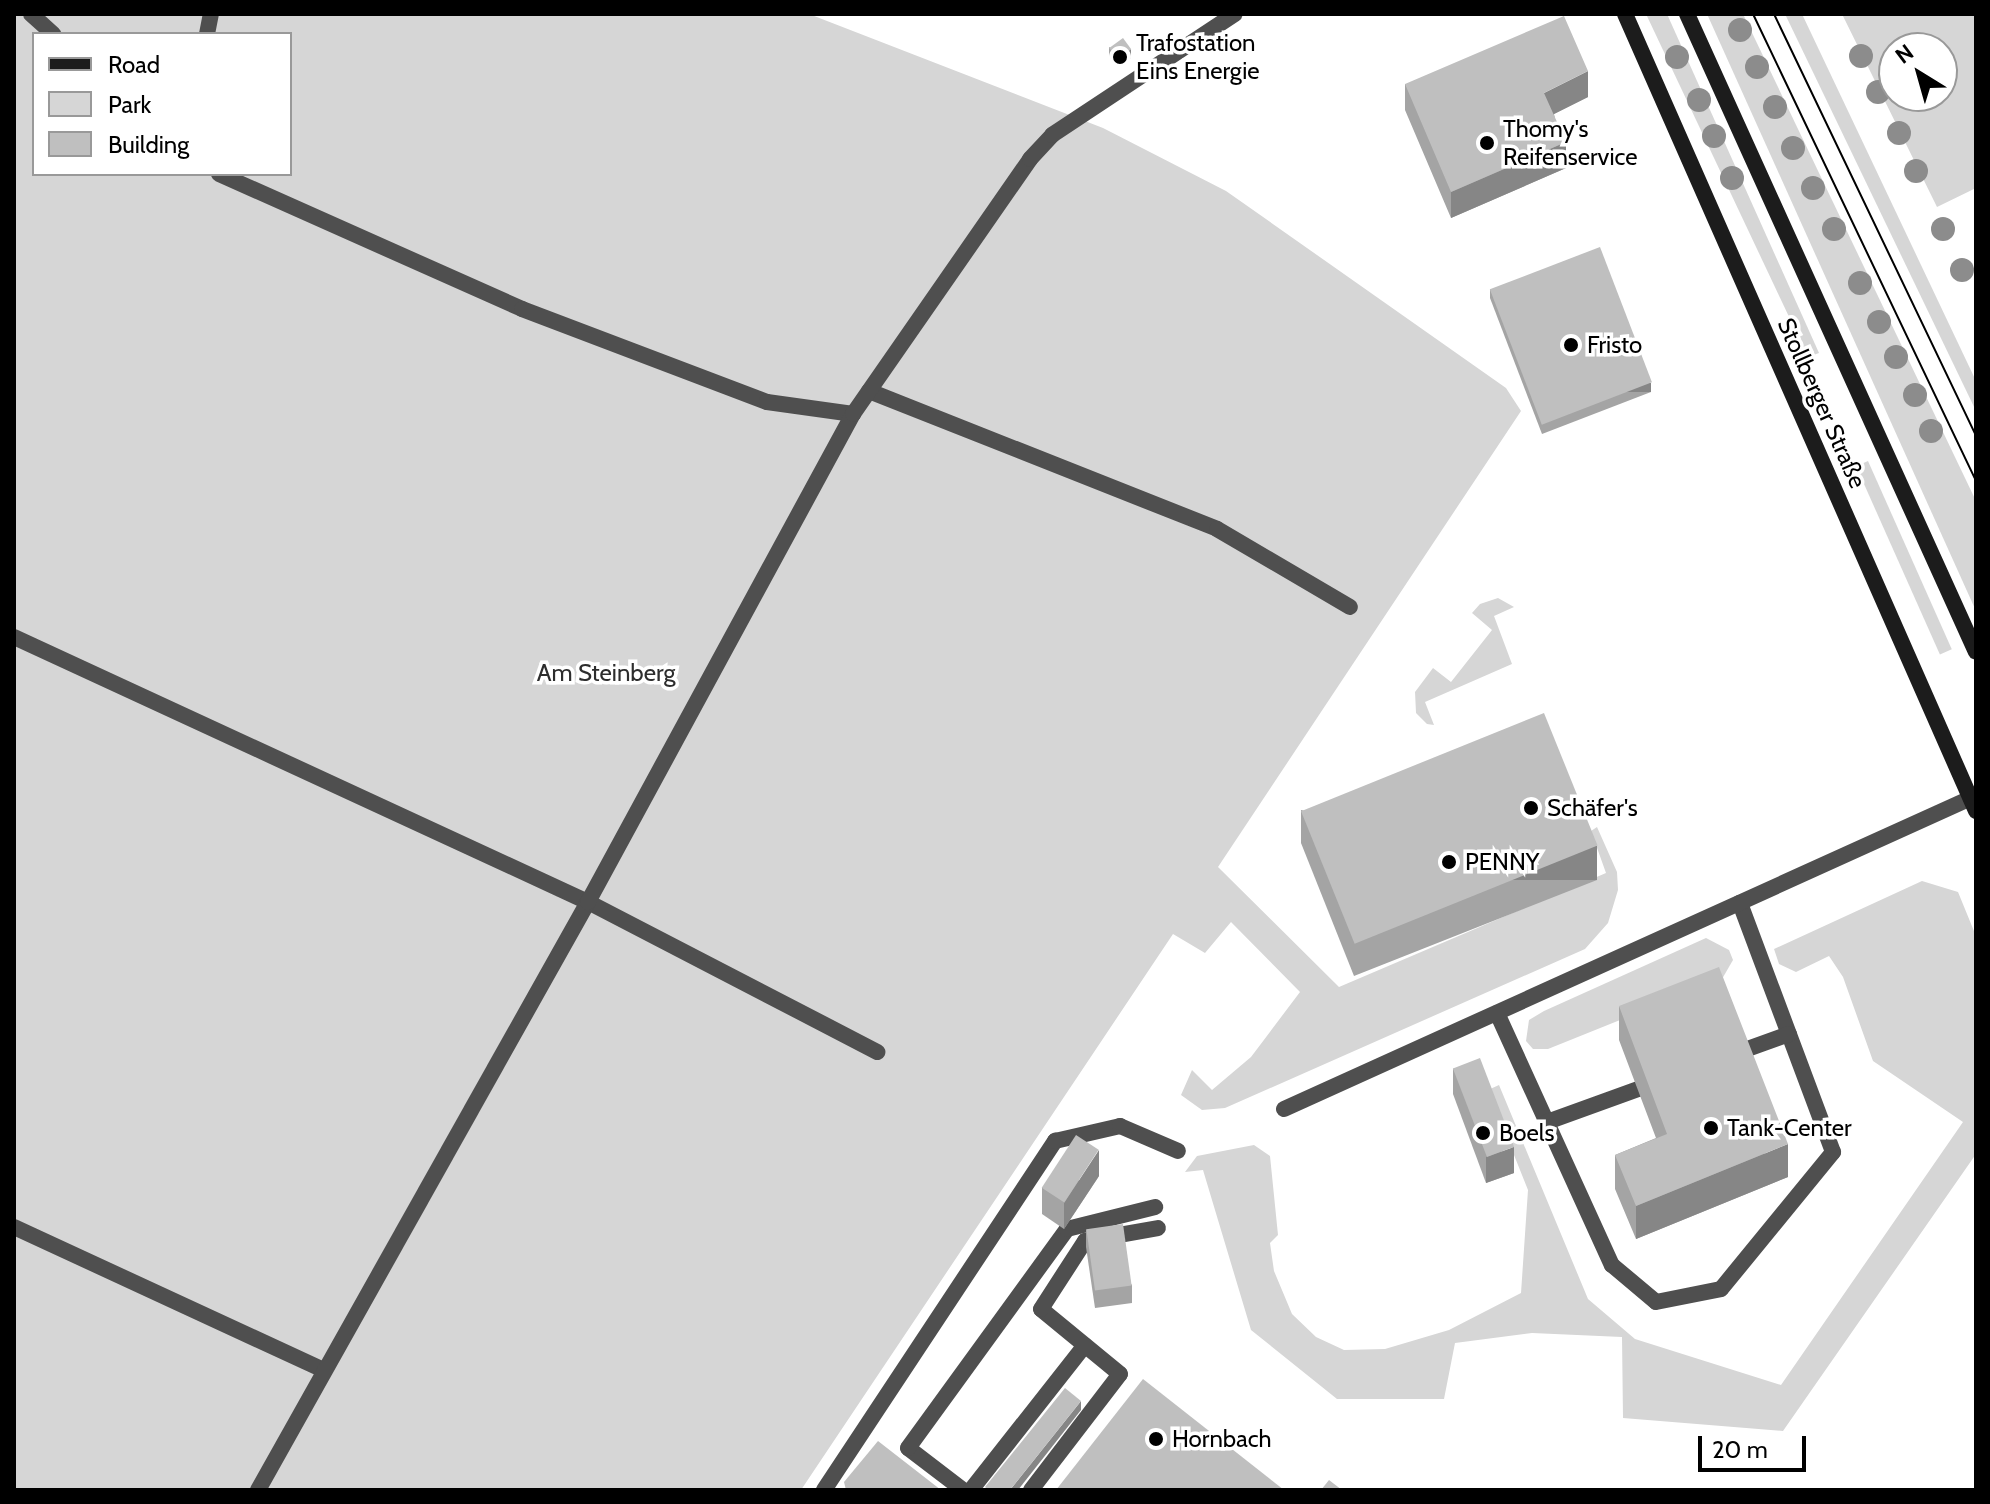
<!DOCTYPE html>
<meta charset="utf-8">
<style>
body{margin:0}
#map{position:relative;width:1990px;height:1504px;overflow:hidden;background:#fff;font-family:Cabin,sans-serif}
div>[style]{position:absolute}
.green>*{inset:0;background:#d6d6d6;transform-origin:0 0}
.lane>*{height:16px;margin:-8px;padding:0 8px;transform-origin:8px;border-radius:8px;background:#4f4f4f}
.secondary>*{height:16px;margin:-8px;padding:0 8px;transform-origin:8px;border-radius:8px;background:#1c1c1c}
.tram>*{height:2px;margin:-1px;padding:0 1px;transform-origin:1px;border-radius:1px;background:#000}
.trees>*{width:24px;height:24px;margin:-12px;border-radius:50%;background:#8c8c8c}
.wall>*{inset:0;background:#a4a4a4}
.shaded-wall>*{inset:0;background:#868686;transform-origin:0 0}
.building>*{inset:0;background:#bfbfbf;transform-origin:0 0}
.dots>*{width:22px;height:22px;translate:-50% -50%;box-sizing:border-box;border:4px solid #fff;border-radius:50%}
span{translate:-50% -50%;white-space:nowrap;text-align:center;line-height:1.15;-webkit-text-stroke:7px #fff;paint-order:stroke}
.poi-label{font-size:24px;color:#000}
.left{translate:0 -50%;text-align:left}
.street-label{font-size:24px;color:#000}
.park-label{font-size:24px;color:#2d2d2d}
.frame{position:absolute;inset:0;border:16px solid #000;pointer-events:none}
.legend{position:absolute;left:32px;top:32px;width:260px;height:144px;box-sizing:border-box;background:#fff;border:2px solid #999;margin:0;padding:10px 14px;list-style:none;font-size:24px;color:#000}
.legend li{display:flex;align-items:center;gap:16px;height:40px}
.legend b{width:40px;border:2px solid #999}
.north{position:absolute;left:1878px;top:32px;width:80px;height:80px;box-sizing:border-box;background:#fff;border:2px solid #999;border-radius:50%;rotate:323deg;font-size:22px;font-weight:700;line-height:32px;text-align:center;color:#000}
.north::after{content:'';display:block;margin:auto;width:28px;height:36px;background:#000;clip-path:polygon(50% 0,100% 100%,50% 72%,0 100%)}
.scale{position:absolute;left:1698px;top:1436px;width:108px;height:36px;box-sizing:border-box;border:4px solid #000;border-top:0;padding-left:10px;font-size:24px;line-height:28px;white-space:nowrap;color:#000;-webkit-text-stroke:6px #fff;paint-order:stroke}
</style>
<div id="map">
<div class="green">
<div style="clip-path:polygon(evenodd,14px 14px,809px 14px,1103px 128px,1226px 191px,1506px 388px,1521px 411px,1218px 867px,1339px 987px,1606px 873px,1591px 831px,1597px 827px,1617px 872px,1618px 890px,1608px 923px,1585px 949px,1225px 1108px,1202px 1110px,1181px 1095px,1192px 1070px,1212px 1090px,1251px 1057px,1300px 992px,1231px 922px,1205px 953px,1173px 934px,801px 1490px,14px 1490px,14px 14px,34px 34px,290px 34px,290px 174px,34px 174px,34px 34px)"></div>
<div style="clip-path:polygon(1646px 14px,1667px 14px,1819px 353px,1808px 357px)"></div>
<div style="clip-path:polygon(1707px 14px,1743px 14px,1976px 501px,1976px 611px)"></div>
<div style="clip-path:polygon(1785px 14px,1802px 14px,1976px 381px,1976px 411px)"></div>
<div style="clip-path:polygon(evenodd,1842px 14px,1976px 14px,1976px 188px,1937px 207px,1842px 14px,1942px 48px,1942px 96px,1894px 96px,1894px 48px,1942px 48px)"></div>
<div style="left:1868px;top:461px;width:206px;height:13px;rotate:66deg"></div>
<div style="clip-path:polygon(1498px 598px,1514px 607px,1494px 616px,1512px 664px,1425px 702px,1434px 725px,1427px 724px,1416px 713px,1415px 692px,1433px 668px,1451px 682px,1492px 630px,1472px 613px,1480px 604px)"></div>
<div style="clip-path:polygon(1922px 881px,1958px 892px,1976px 936px,1976px 1154px,1783px 1431px,1623px 1418px,1622px 1337px,1532px 1333px,1455px 1343px,1444px 1399px,1337px 1399px,1251px 1330px,1203px 1170px,1185px 1172px,1197px 1156px,1254px 1145px,1270px 1156px,1278px 1235px,1270px 1243px,1274px 1271px,1292px 1314px,1316px 1337px,1344px 1350px,1385px 1349px,1449px 1330px,1521px 1293px,1528px 1190px,1488px 1090px,1499px 1085px,1588px 1299px,1635px 1339px,1781px 1385px,1963px 1122px,1873px 1061px,1843px 977px,1829px 956px,1796px 972px,1779px 964px,1774px 949px)"></div>
<div style="clip-path:polygon(1706px 938px,1729px 950px,1733px 960px,1722px 979px,1548px 1049px,1533px 1049px,1526px 1041px,1529px 1020px,1544px 1011px)"></div>
</div>
<div class="lane">
<div style="left:31px;top:14px;width:30px;rotate:42deg"></div>
<div style="left:207px;top:34px;width:20px;rotate:-79deg"></div>
<div style="left:219px;top:174px;width:332px;rotate:24deg"></div>
<div style="left:522px;top:309px;width:262px;rotate:20.8deg"></div>
<div style="left:767px;top:402px;width:87px;rotate:7.9deg"></div>
<div style="left:869px;top:391px;width:374px;rotate:21.6deg"></div>
<div style="left:1217px;top:529px;width:154px;rotate:30.4deg"></div>
<div style="left:14px;top:637px;width:632px;rotate:24.78deg"></div>
<div style="left:588px;top:902px;width:326px;rotate:27.4deg"></div>
<div style="left:1497px;top:1013px;width:277px;rotate:65.5deg"></div>
<div style="left:1612px;top:1265px;width:57px;rotate:40.1deg"></div>
<div style="left:1656px;top:1302px;width:66px;rotate:-11.3deg"></div>
<div style="left:1721px;top:1289px;width:177px;rotate:-50.7deg"></div>
<div style="left:1833px;top:1152px;width:266px;rotate:-110.5deg"></div>
<div style="left:1739px;top:1052px;width:53px;rotate:-19.8deg"></div>
<div style="left:1284px;top:1109px;width:754px;rotate:-24.36deg"></div>
<div style="left:1547px;top:1122px;width:97px;rotate:-19.9deg"></div>
<div style="left:14px;top:1227px;width:341px;rotate:24.8deg"></div>
<div style="left:258px;top:1490px;width:674px;rotate:-60.7deg"></div>
<div style="left:588px;top:902px;width:555px;rotate:-61.5deg"></div>
<div style="left:853px;top:414px;width:310px;rotate:-55.2deg"></div>
<div style="left:1030px;top:159px;width:33px;rotate:-47deg"></div>
<div style="left:1052px;top:135px;width:219px;rotate:-33.5deg"></div>
<div style="left:824px;top:1490px;width:419px;rotate:-56.5deg"></div>
<div style="left:1055px;top:1141px;width:67px;rotate:-13deg"></div>
<div style="left:1120px;top:1126px;width:63px;rotate:23.3deg"></div>
<div style="left:963px;top:1490px;width:69px;rotate:-142.6deg"></div>
<div style="left:908px;top:1448px;width:271px;rotate:-54deg"></div>
<div style="left:1067px;top:1229px;width:91px;rotate:-14deg"></div>
<div style="left:971px;top:1490px;width:184px;rotate:-51.8deg"></div>
<div style="left:1031px;top:1490px;width:146px;rotate:-52.5deg"></div>
<div style="left:1120px;top:1374px;width:102px;rotate:-140.6deg"></div>
<div style="left:1041px;top:1309px;width:81px;rotate:-57.1deg"></div>
<div style="left:1085px;top:1241px;width:74px;rotate:-10.1deg"></div>
</div>
<div class="secondary">
<div style="left:1625px;top:14px;width:871px;rotate:66.23deg"></div>
<div style="left:1687px;top:14px;width:700px;rotate:65.63deg"></div>
</div>
<div class="tram">
<div style="left:1753px;top:14px;width:518px;rotate:64.47deg"></div>
<div style="left:1774px;top:14px;width:468px;rotate:64.4deg"></div>
</div>
<div class="trees">
<div style="left:1740px;top:30px"></div>
<div style="left:1861px;top:56px"></div>
<div style="left:1677px;top:57px"></div>
<div style="left:1757px;top:67px"></div>
<div style="left:1878px;top:92px"></div>
<div style="left:1699px;top:100px"></div>
<div style="left:1775px;top:107px"></div>
<div style="left:1899px;top:133px"></div>
<div style="left:1714px;top:136px"></div>
<div style="left:1793px;top:148px"></div>
<div style="left:1916px;top:171px"></div>
<div style="left:1732px;top:178px"></div>
<div style="left:1813px;top:188px"></div>
<div style="left:1834px;top:229px"></div>
<div style="left:1943px;top:229px"></div>
<div style="left:1962px;top:270px"></div>
<div style="left:1860px;top:283px"></div>
<div style="left:1879px;top:322px"></div>
<div style="left:1896px;top:357px"></div>
<div style="left:1915px;top:395px"></div>
<div style="left:1931px;top:431px"></div>
</div>
<div class="wall">
<div style="clip-path:polygon(1109px 47px,1131px 58px,1117px 67px,1109px 56px)"></div>
<div style="clip-path:polygon(1405px 84px,1588px 97px,1554px 114px,1566px 168px,1451px 218px,1405px 110px)"></div>
<div style="clip-path:polygon(1490px 289px,1651px 392px,1542px 434px,1490px 298px)"></div>
<div style="clip-path:polygon(1301px 810px,1597px 880px,1354px 976px,1301px 843px)"></div>
<div style="clip-path:polygon(1619px 1006px,1788px 1177px,1636px 1239px,1615px 1189px,1615px 1155px,1656px 1138px,1619px 1040px)"></div>
<div style="clip-path:polygon(1453px 1068px,1514px 1173px,1486px 1183px,1453px 1094px)"></div>
<div style="clip-path:polygon(1099px 1176px,1064px 1229px,1042px 1214px,1042px 1188px)"></div>
<div style="clip-path:polygon(1086px 1229px,1132px 1285px,1132px 1303px,1095px 1308px,1086px 1247px)"></div>
</div>
<div class="shaded-wall">
<div style="clip-path:polygon(1131px 49px,1131px 58px,1117px 67px,1117px 58px)"></div>
<div style="clip-path:polygon(1588px 71px,1588px 97px,1544px 119px,1544px 93px)"></div>
<div style="clip-path:polygon(1566px 142px,1566px 168px,1451px 218px,1451px 192px)"></div>
<div style="left:1651px;top:383px;width:9px;height:117px;rotate:90deg"></div>
<div style="left:1597px;top:846px;width:34px;height:262px;rotate:90deg"></div>
<div style="clip-path:polygon(1788px 1144px,1788px 1177px,1636px 1239px,1636px 1206px)"></div>
<div style="clip-path:polygon(1514px 1147px,1514px 1173px,1486px 1183px,1486px 1157px)"></div>
<div style="clip-path:polygon(1099px 1150px,1099px 1176px,1064px 1229px,1064px 1203px)"></div>
<div style="clip-path:polygon(1081px 1401px,1081px 1410px,1018px 1490px,1010px 1490px)"></div>
</div>
<div class="building">
<div style="clip-path:polygon(1564px 16px,1588px 71px,1544px 93px,1566px 142px,1451px 192px,1405px 84px)"></div>
<div style="left:1123px;top:38px;width:14px;height:17px;rotate:54deg"></div>
<div style="left:1600px;top:247px;width:145px;height:118px;rotate:69deg"></div>
<div style="left:1544px;top:713px;width:143px;height:262px;rotate:68deg"></div>
<div style="clip-path:polygon(1719px 967px,1788px 1144px,1636px 1206px,1615px 1155px,1667px 1134px,1619px 1006px)"></div>
<div style="left:1480px;top:1058px;width:95px;height:29px;rotate:69deg"></div>
<div style="left:1076px;top:1135px;width:27px;height:63px;rotate:33deg"></div>
<div style="left:1123px;top:1224px;width:62px;height:37px;rotate:82deg"></div>
<div style="clip-path:polygon(1143px 1379px,1284px 1490px,1056px 1490px)"></div>
<div style="clip-path:polygon(1065px 1388px,1081px 1401px,1010px 1490px,988px 1490px,985px 1487px)"></div>
<div style="clip-path:polygon(878px 1441px,941px 1490px,846px 1490px,844px 1482px)"></div>
<div style="clip-path:polygon(1329px 1480px,1342px 1490px,1321px 1490px)"></div>
</div>
<div class="dots">
<div style="left:1120px;top:57px;background:#000"></div>
<div style="left:1487px;top:143px;background:#000"></div>
<div style="left:1571px;top:345px;background:#000"></div>
<div style="left:1531px;top:808px;background:#000"></div>
<div style="left:1449px;top:862px;background:#000"></div>
<div style="left:1711px;top:1128px;background:#000"></div>
<div style="left:1483px;top:1133px;background:#000"></div>
<div style="left:1156px;top:1439px;background:#000"></div>
</div>
<div class="poi-label">
<span class="left" style="left:1136px;top:57px">Trafostation<br>Eins Energie</span>
<span class="left" style="left:1503px;top:143px">Thomy's<br>Reifenservice</span>
<span class="left" style="left:1587px;top:345px">Fristo</span>
<span class="left" style="left:1547px;top:808px">Schäfer's</span>
<span class="left" style="left:1465px;top:862px">PENNY</span>
<span class="left" style="left:1727px;top:1128px">Tank-Center</span>
<span class="left" style="left:1499px;top:1133px">Boels</span>
<span class="left" style="left:1172px;top:1439px">Hornbach</span>
</div>
<div class="street-label">
<span style="left:1822px;top:403px;rotate:66deg">Stollberger Straße</span>
</div>
<div class="park-label">
<span style="left:606px;top:673px">Am Steinberg</span>
</div>
<div class="frame"></div>
<ul class="legend">
<li><b style="height:10px;background:#1c1c1c"></b>Road</li>
<li><b style="height:22px;background:#d6d6d6"></b>Park</li>
<li><b style="height:22px;background:#bfbfbf"></b>Building</li>
</ul>
<div class="north">N</div>
<div class="scale">20 m</div>
</div>
